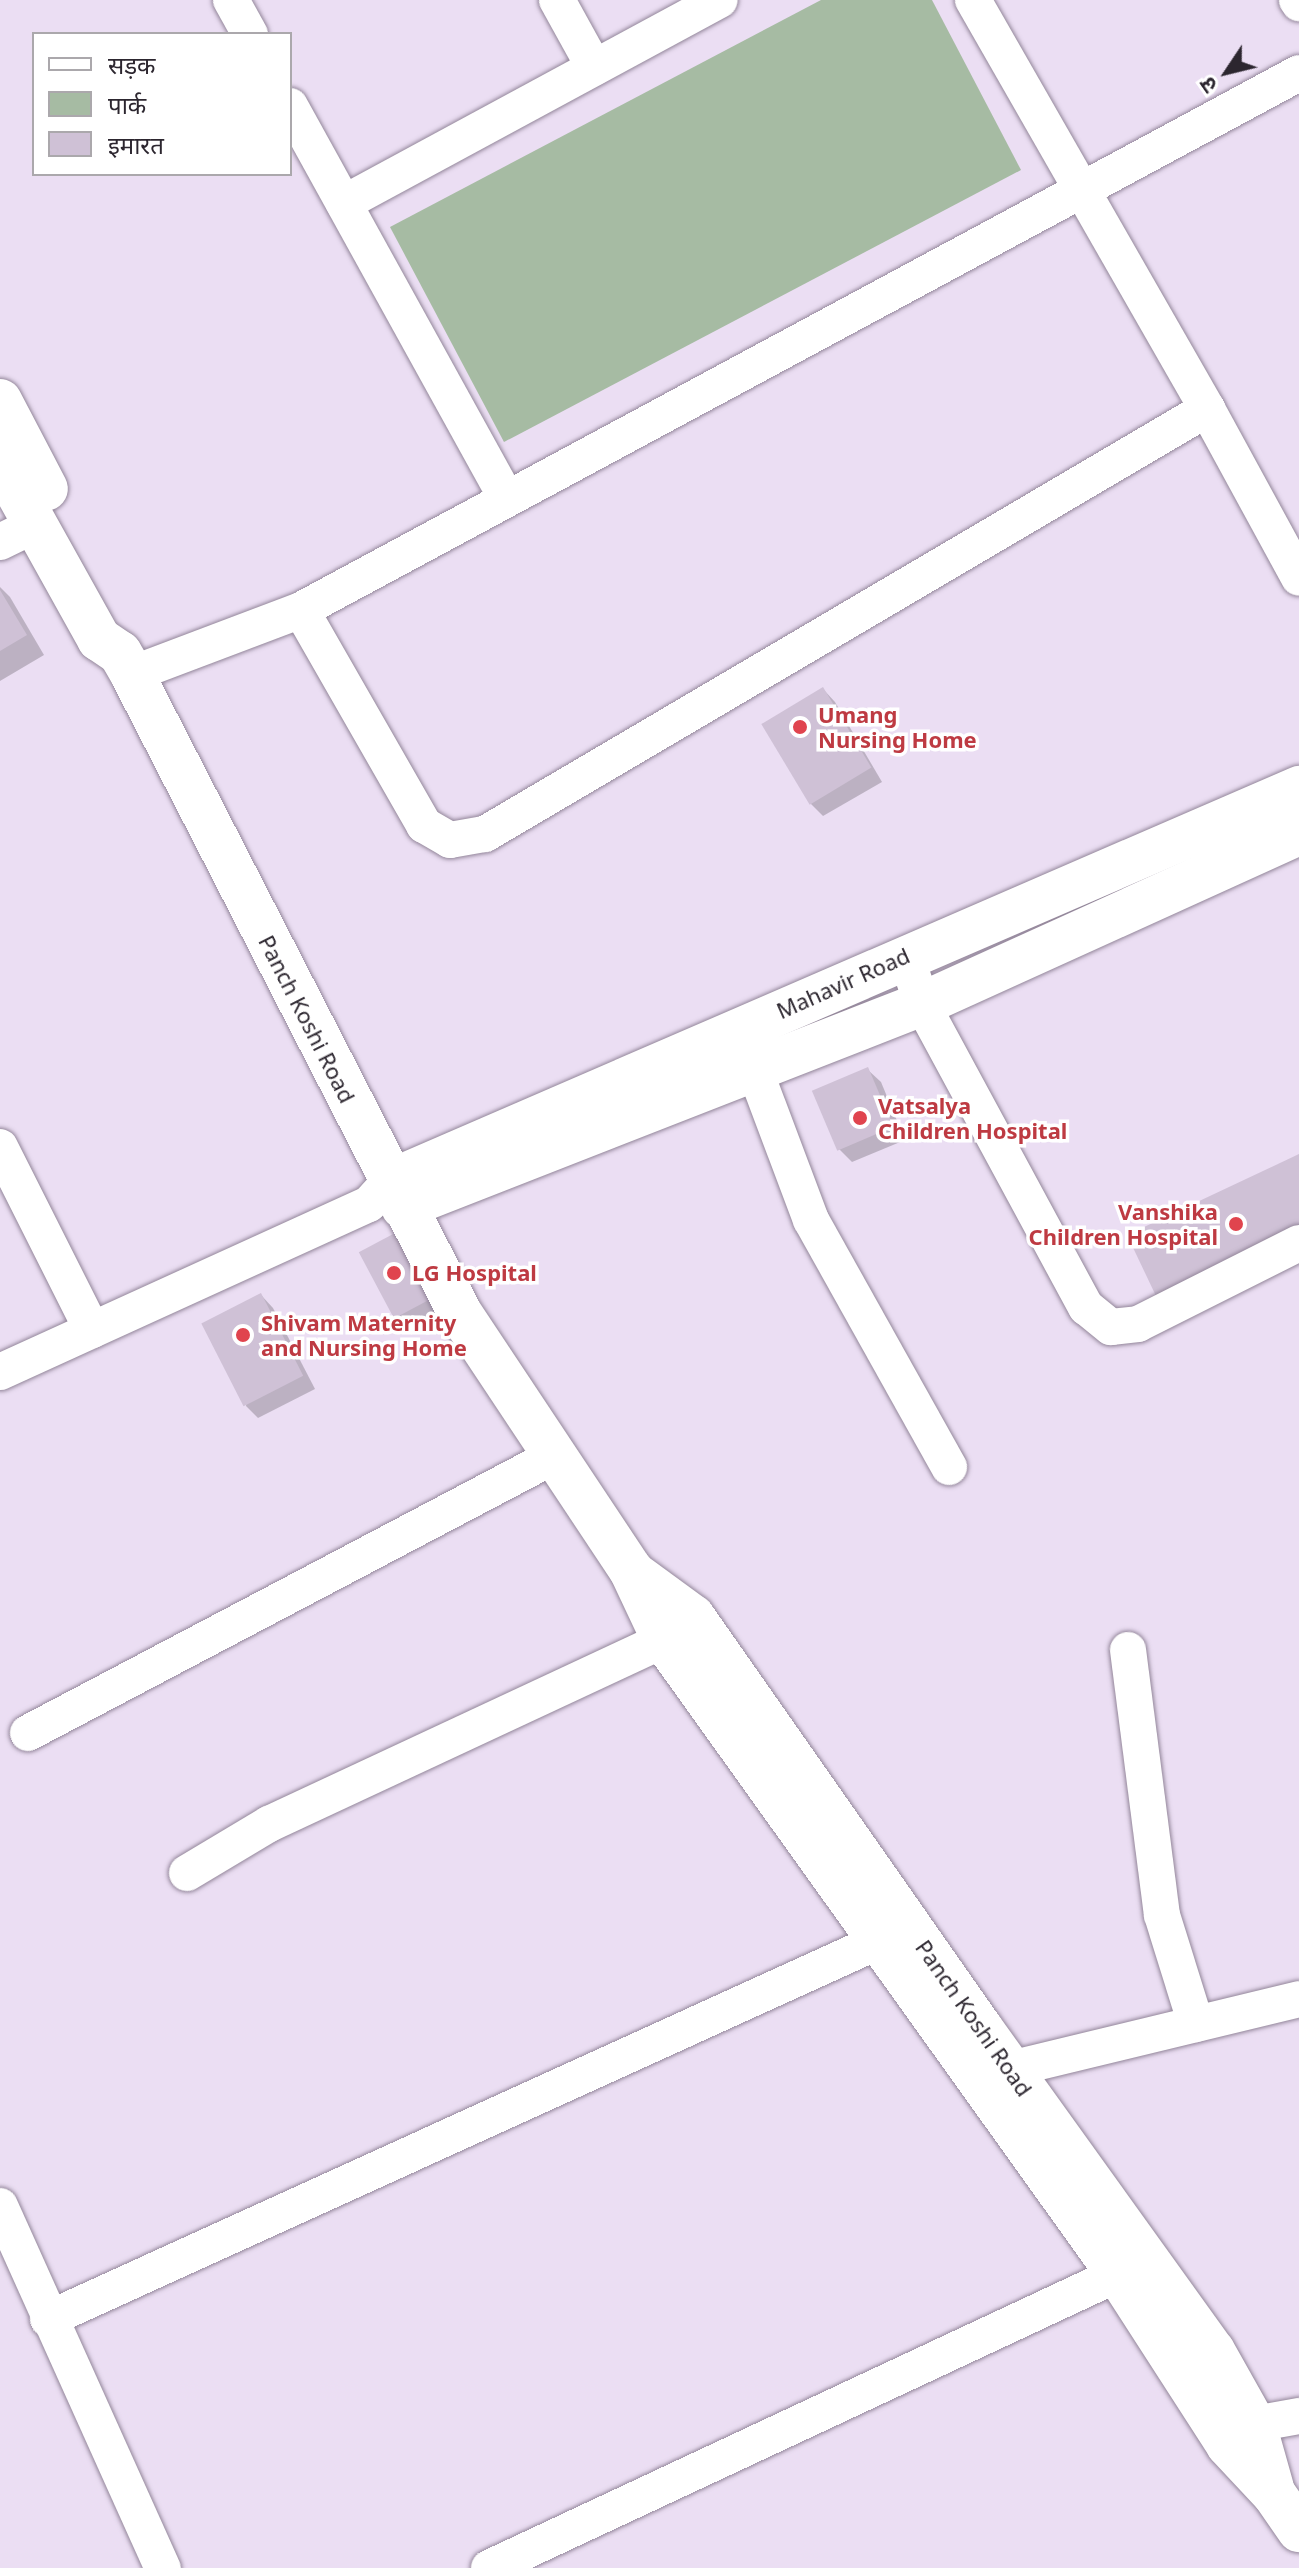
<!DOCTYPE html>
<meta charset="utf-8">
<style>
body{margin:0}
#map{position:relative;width:1299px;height:2568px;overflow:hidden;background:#ebdef3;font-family:"Noto Sans","Noto Sans Devanagari",sans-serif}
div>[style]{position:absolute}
.green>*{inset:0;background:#a6bba3}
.shadow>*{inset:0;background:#0003}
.building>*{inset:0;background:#cfc1d6;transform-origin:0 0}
.roads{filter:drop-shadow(0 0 2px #93869a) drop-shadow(0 0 2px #93869a)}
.street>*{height:36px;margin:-18px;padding:0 18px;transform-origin:18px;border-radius:18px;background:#fff}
.secondary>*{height:44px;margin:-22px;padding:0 22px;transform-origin:22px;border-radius:22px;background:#fff}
.dots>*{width:22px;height:22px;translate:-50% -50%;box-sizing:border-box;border:4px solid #fff;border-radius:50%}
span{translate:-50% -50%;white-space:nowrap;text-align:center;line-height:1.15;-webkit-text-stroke:7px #fff;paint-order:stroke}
.health-label{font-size:22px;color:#be3a42;font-weight:700}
.left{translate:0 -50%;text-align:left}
.right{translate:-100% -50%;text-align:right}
.street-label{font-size:22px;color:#2c262f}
.legend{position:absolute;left:32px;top:32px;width:260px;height:144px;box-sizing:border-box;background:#fff;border:2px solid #aba8ac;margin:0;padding:10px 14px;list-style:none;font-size:24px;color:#2c262f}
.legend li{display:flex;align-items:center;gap:16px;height:40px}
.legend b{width:40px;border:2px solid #aba8ac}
.north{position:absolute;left:1187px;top:32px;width:80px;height:80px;-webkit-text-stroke:6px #fff;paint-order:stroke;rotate:235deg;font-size:22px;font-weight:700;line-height:32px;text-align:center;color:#2c262f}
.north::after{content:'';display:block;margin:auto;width:28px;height:36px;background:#2c262f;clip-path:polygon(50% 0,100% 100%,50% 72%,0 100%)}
</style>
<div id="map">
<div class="green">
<div style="clip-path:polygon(821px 0,932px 0,1021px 170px,504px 442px,390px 227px)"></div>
</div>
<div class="shadow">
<div style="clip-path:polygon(0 587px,10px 597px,44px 655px,0 681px)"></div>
<div style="clip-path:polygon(823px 689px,835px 702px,882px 782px,823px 816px,810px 803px)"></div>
<div style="clip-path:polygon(868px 1070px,881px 1082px,905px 1140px,852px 1162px,839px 1149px)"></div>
<div style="clip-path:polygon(395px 1236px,441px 1312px,407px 1329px,395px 1317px)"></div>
<div style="clip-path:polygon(261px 1295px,273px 1308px,315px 1389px,258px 1418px,246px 1406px)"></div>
</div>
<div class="building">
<div style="clip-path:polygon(0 590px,27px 635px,0 651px)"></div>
<div style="left:823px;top:687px;width:94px;height:72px;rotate:59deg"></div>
<div style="left:868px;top:1067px;width:65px;height:61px;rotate:67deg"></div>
<div style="clip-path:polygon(1299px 1154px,1299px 1228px,1156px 1296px,1127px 1235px)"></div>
<div style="left:395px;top:1233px;width:75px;height:41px;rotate:62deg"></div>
<div style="left:261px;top:1293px;width:93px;height:67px;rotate:63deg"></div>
</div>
<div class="roads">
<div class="street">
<div style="left:231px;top:0;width:39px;rotate:61deg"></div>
<div style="left:557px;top:0;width:77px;rotate:61.1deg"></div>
<div style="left:973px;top:0;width:471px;rotate:60.2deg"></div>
<div style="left:1207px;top:409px;width:192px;rotate:61.4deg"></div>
<div style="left:1297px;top:0;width:4px;rotate:56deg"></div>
<div style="left:290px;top:106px;width:447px;rotate:61.1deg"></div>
<div style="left:344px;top:203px;width:427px;rotate:-28.4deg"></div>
<div style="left:0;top:542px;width:37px;rotate:-26deg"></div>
<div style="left:301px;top:610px;width:248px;rotate:60.2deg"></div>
<div style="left:424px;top:825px;width:30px;rotate:30deg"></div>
<div style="left:450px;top:840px;width:36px;rotate:-10deg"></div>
<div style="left:485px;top:834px;width:838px;rotate:-30.48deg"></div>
<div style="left:132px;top:674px;width:181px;rotate:-20.7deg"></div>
<div style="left:301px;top:610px;width:1133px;rotate:-28.28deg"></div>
<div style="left:906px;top:956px;width:51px;rotate:71.6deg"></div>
<div style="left:922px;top:1004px;width:345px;rotate:61.6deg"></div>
<div style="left:1086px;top:1307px;width:32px;rotate:39deg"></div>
<div style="left:1111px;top:1327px;width:27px;rotate:-6deg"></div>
<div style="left:1138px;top:1324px;width:180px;rotate:-26.7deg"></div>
<div style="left:755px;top:1071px;width:159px;rotate:69.4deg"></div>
<div style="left:811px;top:1220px;width:283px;rotate:60.8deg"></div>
<div style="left:0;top:1147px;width:205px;rotate:63.3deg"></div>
<div style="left:0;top:1372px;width:405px;rotate:-24.5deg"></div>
<div style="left:369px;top:1204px;width:30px;rotate:-48deg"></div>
<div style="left:1128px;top:1650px;width:267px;rotate:82.7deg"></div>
<div style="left:1162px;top:1915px;width:114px;rotate:72.7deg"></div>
<div style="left:28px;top:1733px;width:594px;rotate:-27.77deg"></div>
<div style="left:187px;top:1873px;width:96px;rotate:-30.9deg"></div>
<div style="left:269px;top:1824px;width:436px;rotate:-25deg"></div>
<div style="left:1010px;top:2069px;width:297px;rotate:-13.6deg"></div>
<div style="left:0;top:2206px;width:397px;rotate:65.8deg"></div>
<div style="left:48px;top:2319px;width:915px;rotate:-24.46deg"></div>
<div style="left:1254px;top:2424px;width:46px;rotate:-10.1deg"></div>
<div style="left:489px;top:2568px;width:694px;rotate:-25.05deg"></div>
</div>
<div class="secondary">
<div style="left:0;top:401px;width:99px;rotate:62.4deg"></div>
<div style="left:0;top:461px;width:204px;rotate:60.9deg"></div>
<div style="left:99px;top:639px;width:25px;rotate:34deg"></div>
<div style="left:120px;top:653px;width:24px;rotate:60deg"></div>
<div style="left:132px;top:674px;width:718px;rotate:62.83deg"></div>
<div style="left:460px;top:1313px;width:309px;rotate:56.4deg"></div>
<div style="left:631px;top:1570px;width:77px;rotate:64.8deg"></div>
<div style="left:664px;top:1640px;width:780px;rotate:54.39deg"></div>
<div style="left:1118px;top:2274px;width:203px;rotate:57.2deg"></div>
<div style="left:1228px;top:2445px;width:67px;rotate:46.8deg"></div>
<div style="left:1274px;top:2494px;width:44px;rotate:55.2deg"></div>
<div style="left:389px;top:1182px;width:992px;rotate:-23.41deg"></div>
<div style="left:403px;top:1207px;width:557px;rotate:-21.36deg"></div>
<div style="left:922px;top:1004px;width:414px;rotate:-24.4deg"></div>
<div style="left:637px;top:1576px;width:69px;rotate:36.2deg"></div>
<div style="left:693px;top:1617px;width:504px;rotate:55.02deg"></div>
<div style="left:982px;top:2030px;width:395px;rotate:54.3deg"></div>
<div style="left:1213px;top:2351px;width:84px;rotate:60.7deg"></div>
<div style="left:1254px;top:2424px;width:66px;rotate:74.3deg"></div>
</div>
</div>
<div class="dots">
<div style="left:800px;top:727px;background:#e0444e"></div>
<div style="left:860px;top:1118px;background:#e0444e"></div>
<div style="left:1236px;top:1224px;background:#e0444e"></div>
<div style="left:394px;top:1273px;background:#e0444e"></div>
<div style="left:243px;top:1335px;background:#e0444e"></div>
</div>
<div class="health-label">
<span class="left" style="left:818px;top:727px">Umang<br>Nursing Home</span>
<span class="left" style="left:878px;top:1118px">Vatsalya<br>Children Hospital</span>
<span class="right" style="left:1218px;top:1224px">Vanshika<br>Children Hospital</span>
<span class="left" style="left:412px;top:1273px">LG Hospital</span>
<span class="left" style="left:261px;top:1335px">Shivam Maternity<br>and Nursing Home</span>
</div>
<div class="street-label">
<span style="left:843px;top:983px;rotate:-24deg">Mahavir Road</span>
<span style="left:307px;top:1019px;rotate:63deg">Panch Koshi Road</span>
<span style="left:974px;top:2018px;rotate:55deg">Panch Koshi Road</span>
</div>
<ul class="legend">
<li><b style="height:10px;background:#fff"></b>सड़क</li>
<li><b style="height:22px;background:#a6bba3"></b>पार्क</li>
<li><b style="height:22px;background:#cfc1d6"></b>इमारत</li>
</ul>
<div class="north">उ</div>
</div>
